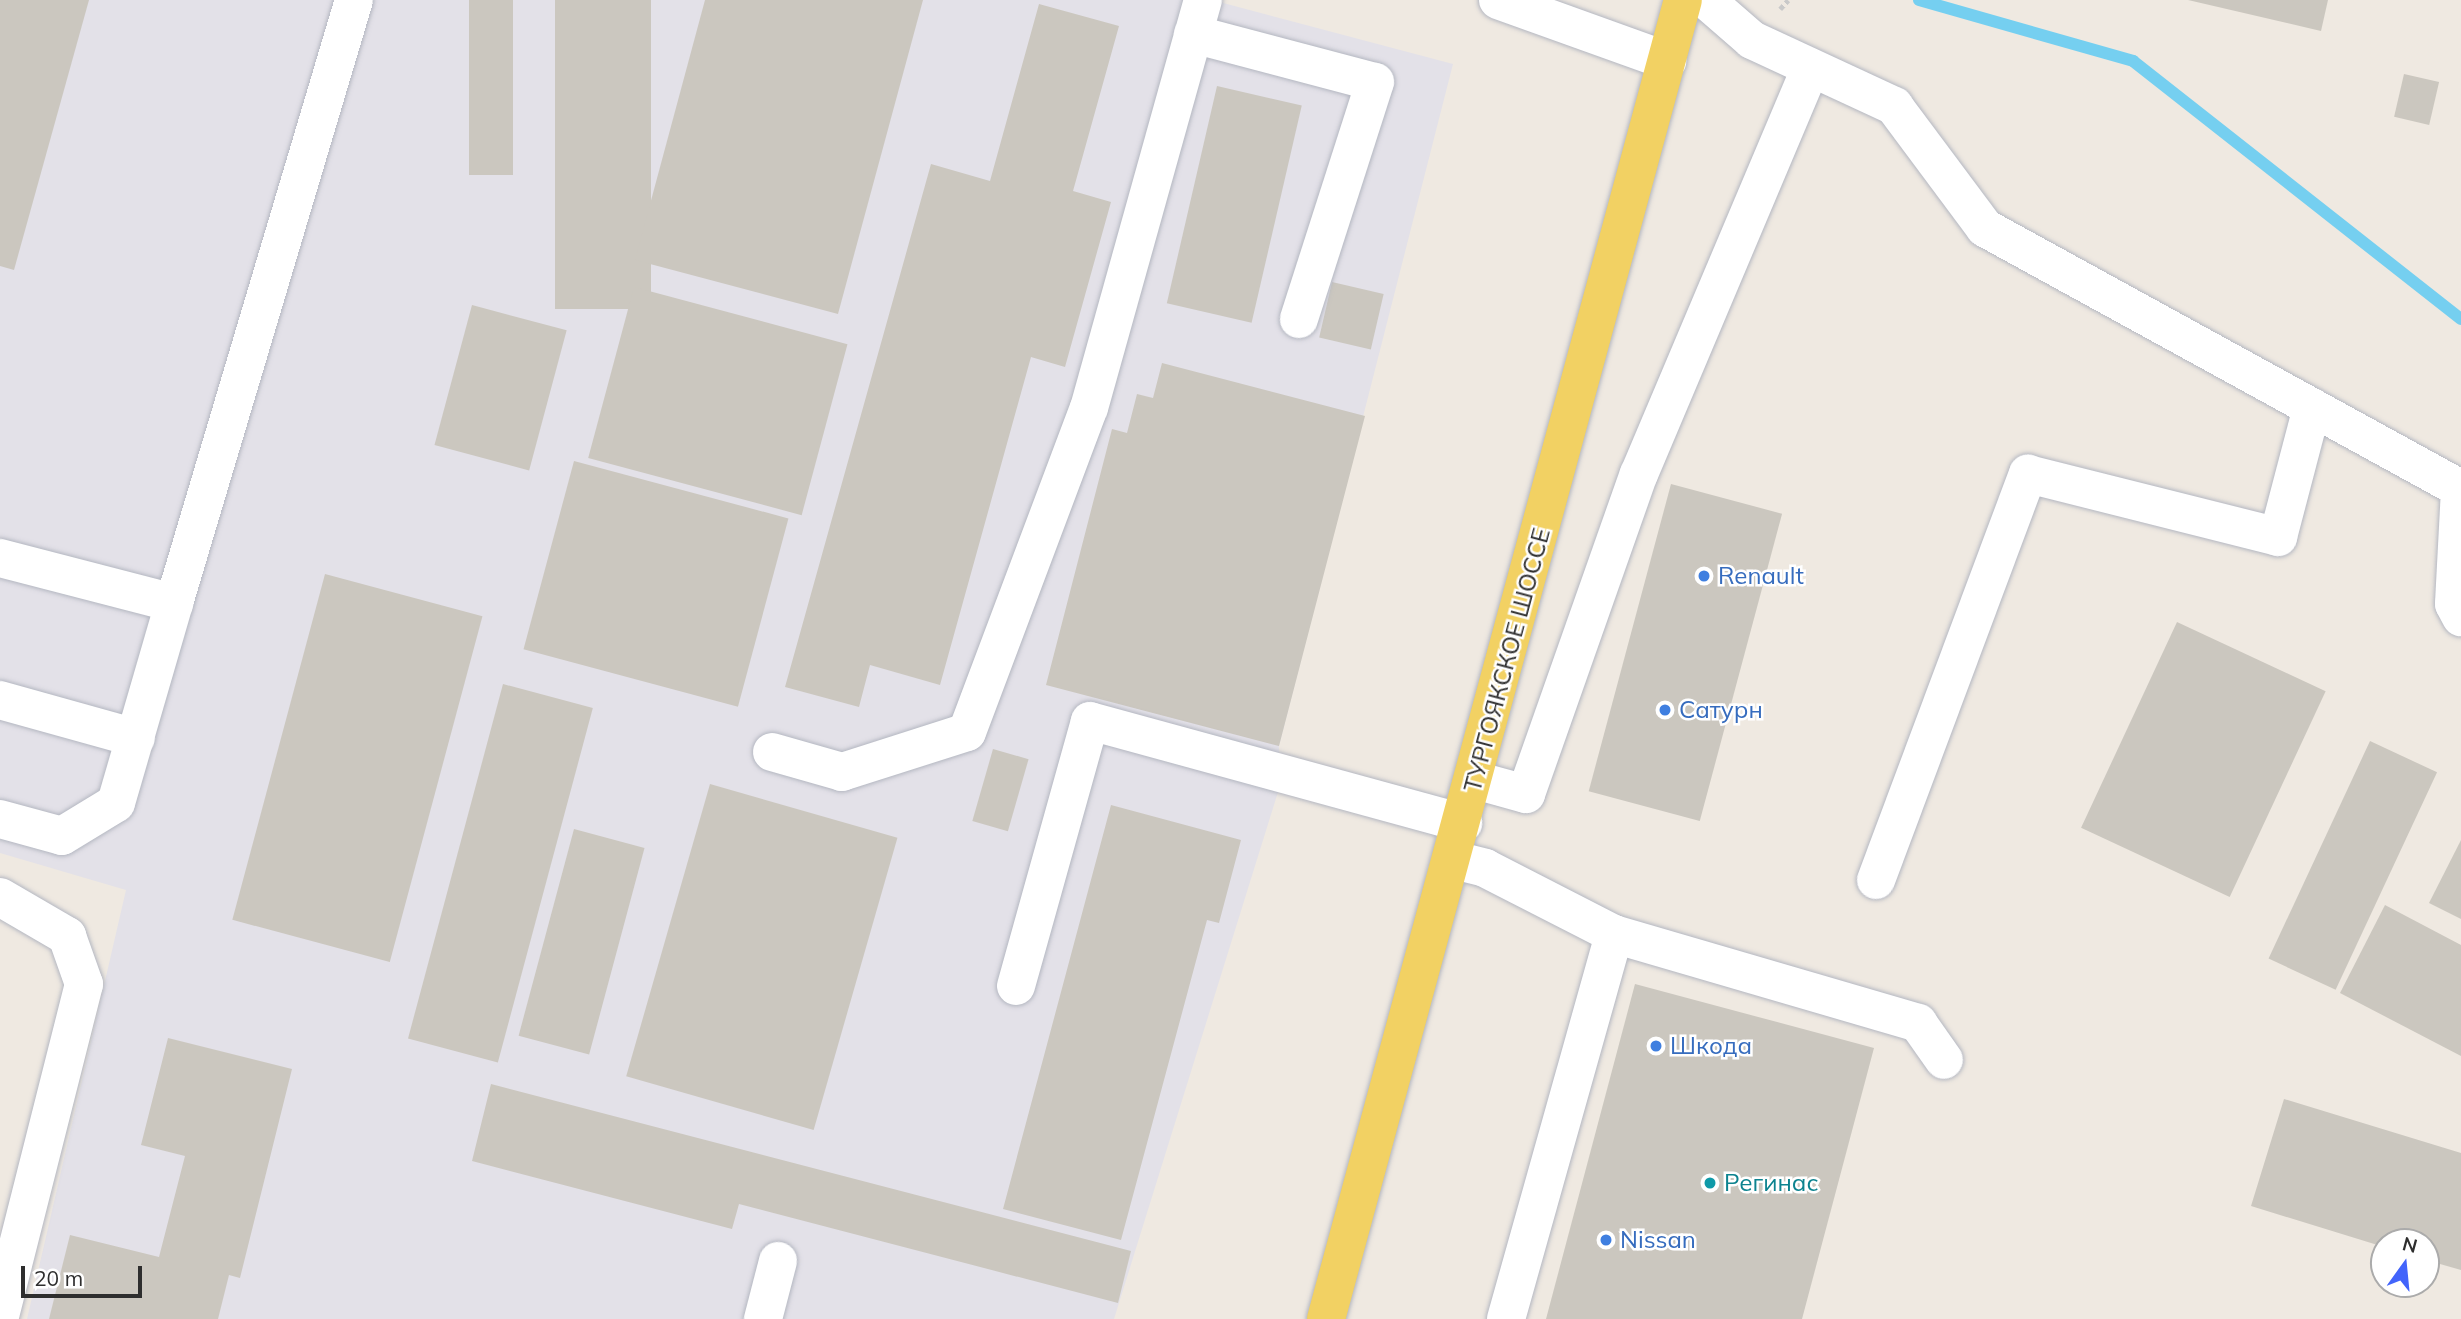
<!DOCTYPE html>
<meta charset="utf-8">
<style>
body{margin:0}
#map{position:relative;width:2461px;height:1319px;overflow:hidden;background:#efe9e1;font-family:Mulish,sans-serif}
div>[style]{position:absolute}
.industrial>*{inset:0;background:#e3e1e8}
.stream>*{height:12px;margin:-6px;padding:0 6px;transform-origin:6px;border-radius:6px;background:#75cff0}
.building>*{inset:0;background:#cbc7bf;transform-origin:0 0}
.path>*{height:4.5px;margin-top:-2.25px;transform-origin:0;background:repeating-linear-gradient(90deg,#c9c9c9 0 5px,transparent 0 8.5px)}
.roads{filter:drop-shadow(0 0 2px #b4b7c1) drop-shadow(0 0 2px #b4b7c1)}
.minor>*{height:38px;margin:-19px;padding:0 19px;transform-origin:19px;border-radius:19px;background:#fff}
.major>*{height:38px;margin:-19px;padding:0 19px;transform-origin:19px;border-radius:19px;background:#f2d163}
.dots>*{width:19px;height:19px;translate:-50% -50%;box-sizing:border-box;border:4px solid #fff;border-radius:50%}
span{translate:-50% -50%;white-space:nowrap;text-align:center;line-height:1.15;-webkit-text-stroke:5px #fff;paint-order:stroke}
.shop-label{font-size:24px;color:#366cbe}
.left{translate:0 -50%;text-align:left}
.street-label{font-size:24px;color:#2e2e2e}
.culture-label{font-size:24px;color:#0d838f}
.north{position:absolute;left:2370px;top:1228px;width:70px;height:70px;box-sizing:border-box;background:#fff;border:2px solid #ababab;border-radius:50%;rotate:15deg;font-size:19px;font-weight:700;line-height:28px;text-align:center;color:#2e2e2e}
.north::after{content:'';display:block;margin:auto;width:24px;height:32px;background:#4264fb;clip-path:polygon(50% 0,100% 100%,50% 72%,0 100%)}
.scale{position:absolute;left:21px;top:1266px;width:121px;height:32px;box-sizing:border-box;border:4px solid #2e2e2e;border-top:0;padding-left:9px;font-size:21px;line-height:24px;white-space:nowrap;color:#2e2e2e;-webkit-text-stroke:5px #fff;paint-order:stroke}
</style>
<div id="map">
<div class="industrial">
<div style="clip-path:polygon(0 0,1212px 0,1453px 64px,1279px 746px,1278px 792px,1114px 1319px,27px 1319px,126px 890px,0 853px)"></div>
</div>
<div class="stream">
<div style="left:1919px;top:0;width:223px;rotate:15.9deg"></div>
<div style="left:2133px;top:61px;width:417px;rotate:38.2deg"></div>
</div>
<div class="building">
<div style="clip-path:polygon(0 0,89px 0,14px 270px,0 266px)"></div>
<div style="left:469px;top:0;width:44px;height:175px"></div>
<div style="left:555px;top:0;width:96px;height:309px"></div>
<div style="clip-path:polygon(705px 0,923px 0,838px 314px,635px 260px)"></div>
<div style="clip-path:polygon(2188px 0,2328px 0,2321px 31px)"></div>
<div style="clip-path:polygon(1039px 4px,1119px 26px,1073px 191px,1111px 202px,1065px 367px,1031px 357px,940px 685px,870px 665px,859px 707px,785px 687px,931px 164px,990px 181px)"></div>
<div style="left:2404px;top:74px;width:36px;height:44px;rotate:13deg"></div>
<div style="left:1217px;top:86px;width:87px;height:223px;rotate:13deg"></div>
<div style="left:1332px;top:282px;width:53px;height:57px;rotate:13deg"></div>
<div style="left:634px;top:287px;width:221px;height:177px;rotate:15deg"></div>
<div style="left:472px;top:305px;width:98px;height:145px;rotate:15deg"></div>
<div style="clip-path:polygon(1162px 363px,1365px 416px,1279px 746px,1046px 685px,1112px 429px,1127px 433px,1137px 394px,1153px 398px)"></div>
<div style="left:574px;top:461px;width:222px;height:195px;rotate:15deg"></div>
<div style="left:1671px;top:484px;width:115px;height:318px;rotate:15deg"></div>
<div style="left:325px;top:574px;width:163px;height:358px;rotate:15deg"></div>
<div style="left:2177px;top:622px;width:164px;height:227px;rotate:25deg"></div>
<div style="left:503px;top:684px;width:93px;height:367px;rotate:15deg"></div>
<div style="left:2370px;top:741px;width:74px;height:240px;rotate:25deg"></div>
<div style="left:993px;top:749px;width:37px;height:75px;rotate:16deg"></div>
<div style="left:710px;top:784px;width:195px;height:304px;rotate:16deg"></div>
<div style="clip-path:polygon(1111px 805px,1241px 840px,1219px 923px,1207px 920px,1121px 1240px,1003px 1209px)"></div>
<div style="left:574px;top:829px;width:73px;height:214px;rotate:15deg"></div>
<div style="clip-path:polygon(2461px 840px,2461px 919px,2429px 903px)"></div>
<div style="clip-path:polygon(2385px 905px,2461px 945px,2461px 1056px,2340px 993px)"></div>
<div style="clip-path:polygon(1635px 984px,1874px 1048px,1802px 1319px,1546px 1319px)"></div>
<div style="clip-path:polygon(168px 1038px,292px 1069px,240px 1278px,229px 1275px,218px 1319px,49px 1319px,70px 1235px,159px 1257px,185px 1156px,141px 1145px)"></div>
<div style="clip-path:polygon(491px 1084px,1131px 1251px,1118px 1303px,739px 1204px,732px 1229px,472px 1161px)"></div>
<div style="clip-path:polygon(2284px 1099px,2461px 1153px,2461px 1270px,2426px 1260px,2426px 1242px,2384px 1247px,2251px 1206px)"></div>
</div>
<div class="path">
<div style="left:1780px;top:9px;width:12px;rotate:-48deg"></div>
</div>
<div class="roads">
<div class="minor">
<div style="left:1498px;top:0;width:180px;rotate:19.8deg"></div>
<div style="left:1706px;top:0;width:61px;rotate:41deg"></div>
<div style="left:1752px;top:40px;width:157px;rotate:24.9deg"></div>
<div style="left:1894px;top:106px;width:152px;rotate:53.3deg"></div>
<div style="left:1985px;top:228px;width:543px;rotate:28.74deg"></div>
<div style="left:1193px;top:34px;width:188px;rotate:14.8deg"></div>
<div style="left:1375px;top:82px;width:249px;rotate:107.8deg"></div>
<div style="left:2460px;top:489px;width:115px;rotate:93deg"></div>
<div style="left:2454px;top:604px;width:15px;rotate:62deg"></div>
<div style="left:0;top:558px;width:180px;rotate:14.5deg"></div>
<div style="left:174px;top:603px;width:629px;rotate:-73.38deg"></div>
<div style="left:0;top:700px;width:141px;rotate:15.6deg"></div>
<div style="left:772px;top:752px;width:73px;rotate:15.9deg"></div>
<div style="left:842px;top:772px;width:131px;rotate:-17.7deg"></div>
<div style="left:967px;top:732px;width:346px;rotate:-69.4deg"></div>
<div style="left:1089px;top:408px;width:424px;rotate:-74.4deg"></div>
<div style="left:1475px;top:780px;width:53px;rotate:15.4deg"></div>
<div style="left:1526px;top:794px;width:339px;rotate:-70.6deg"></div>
<div style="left:1639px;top:474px;width:439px;rotate:-67.1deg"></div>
<div style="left:0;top:819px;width:64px;rotate:15.3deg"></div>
<div style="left:62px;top:836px;width:63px;rotate:-31.4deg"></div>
<div style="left:116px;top:803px;width:208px;rotate:-73.8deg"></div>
<div style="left:1454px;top:860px;width:32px;rotate:14deg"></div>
<div style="left:1485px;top:868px;width:145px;rotate:27.1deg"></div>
<div style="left:1614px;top:934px;width:317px;rotate:16.3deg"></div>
<div style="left:1918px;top:1023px;width:45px;rotate:54.9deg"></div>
<div style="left:1876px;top:880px;width:434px;rotate:-69.5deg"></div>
<div style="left:2028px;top:474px;width:258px;rotate:14.1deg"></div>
<div style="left:2278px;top:537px;width:134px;rotate:-75.3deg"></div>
<div style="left:0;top:897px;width:78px;rotate:30.2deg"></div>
<div style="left:67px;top:936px;width:51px;rotate:70.5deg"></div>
<div style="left:84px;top:984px;width:341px;rotate:104.2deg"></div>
<div style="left:1016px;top:986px;width:275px;rotate:-74.4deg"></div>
<div style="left:1090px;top:721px;width:387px;rotate:15.3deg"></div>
<div style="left:763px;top:1319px;width:60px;rotate:-75.5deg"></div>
<div style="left:1506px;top:1319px;width:400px;rotate:-74.3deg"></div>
</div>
<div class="major">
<div style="left:1326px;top:1319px;width:1366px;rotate:-74.86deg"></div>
</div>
</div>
<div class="dots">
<div style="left:1704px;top:576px;background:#3f7fe0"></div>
<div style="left:1665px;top:710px;background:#3f7fe0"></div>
<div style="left:1656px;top:1046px;background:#3f7fe0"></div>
<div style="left:1710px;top:1183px;background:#0f9aa8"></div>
<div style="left:1606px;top:1240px;background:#3f7fe0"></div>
</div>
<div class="shop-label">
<span class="left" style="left:1718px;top:576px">Renault</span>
<span class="left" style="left:1679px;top:710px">Сатурн</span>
<span class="left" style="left:1670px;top:1046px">Шкода</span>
<span class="left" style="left:1620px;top:1240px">Nissan</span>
</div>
<div class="street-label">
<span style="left:1507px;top:660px;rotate:-75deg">ТУРГОЯКСКОЕ ШОССЕ</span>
</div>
<div class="culture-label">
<span class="left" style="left:1724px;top:1183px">Регинас</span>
</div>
<div class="north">N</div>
<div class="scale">20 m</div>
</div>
